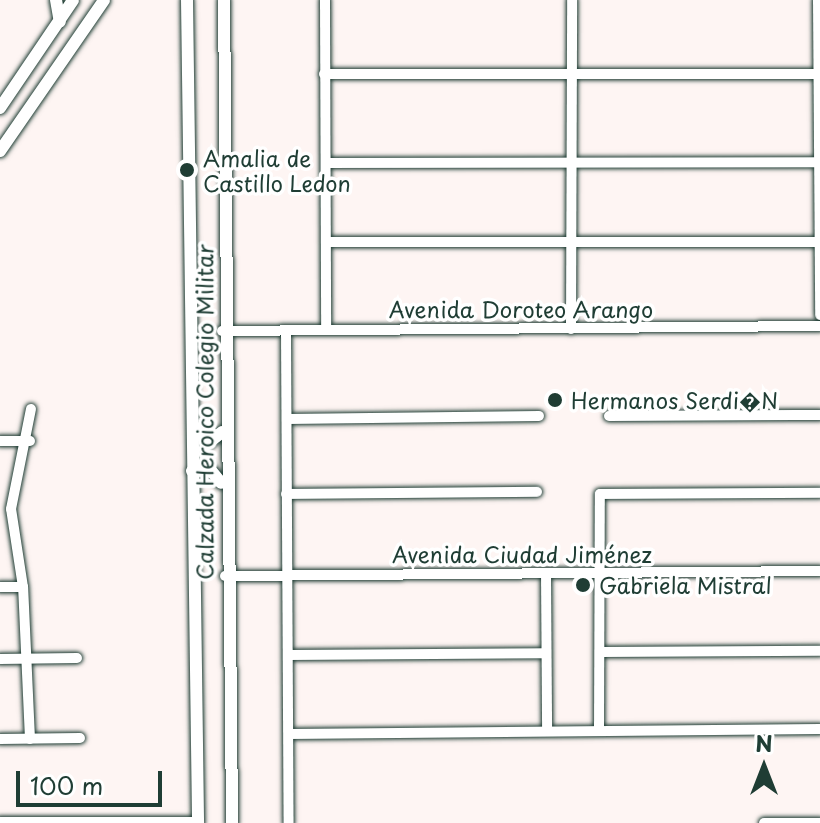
<!DOCTYPE html>
<meta charset="utf-8">
<style>
body{margin:0}
#map{position:relative;width:820px;height:823px;overflow:hidden;background:#fef5f3;font-family:"Playpen Sans",sans-serif}
div>[style]{position:absolute}
.roads{filter:drop-shadow(0 0 2px #1f3d34) drop-shadow(0 0 2px #1f3d34)}
.minor>*{height:10px;margin:-5px;padding:0 5px;transform-origin:5px;border-radius:5px;background:#fff}
.major>*{height:12px;margin:-6px;padding:0 6px;transform-origin:6px;border-radius:6px;background:#fff}
.dots>*{width:22px;height:22px;translate:-50% -50%;box-sizing:border-box;border:4px solid #fff;border-radius:50%}
span{translate:-50% -50%;white-space:nowrap;text-align:center;line-height:1.15;-webkit-text-stroke:7px #fff;paint-order:stroke}
.poi-label{font-size:22px;color:#1f3d34}
.left{translate:0 -50%;text-align:left}
.street-label{font-size:22px;color:#1f3d34}
.north{position:absolute;left:724px;top:727px;width:80px;height:80px;-webkit-text-stroke:6px #fff;paint-order:stroke;rotate:0deg;font-size:22px;font-weight:700;line-height:32px;text-align:center;color:#1f3d34}
.north::after{content:'';display:block;margin:auto;width:28px;height:36px;background:#1f3d34;clip-path:polygon(50% 0,100% 100%,50% 72%,0 100%)}
.scale{position:absolute;left:16px;top:771px;width:146px;height:36px;box-sizing:border-box;border:4px solid #1f3d34;border-top:0;padding-left:10px;font-size:24px;line-height:28px;white-space:nowrap;color:#1f3d34;-webkit-text-stroke:6px #fff;paint-order:stroke}
</style>
<div id="map">
<div class="roads">
<div class="minor">
<div style="left:325px;top:0;width:330px;rotate:89.8deg"></div>
<div style="left:818px;top:0;width:315px;rotate:89.6deg"></div>
<div style="left:324px;top:74px;width:496px"></div>
<div style="left:326px;top:163px;width:494px;rotate:-0.1deg"></div>
<div style="left:327px;top:242px;width:493px"></div>
<div style="left:571px;top:329px;width:329px;rotate:-89.8deg"></div>
<div style="left:222px;top:331px;width:598px;rotate:-0.48deg"></div>
<div style="left:286px;top:331px;width:492px;rotate:89.7deg"></div>
<div style="left:609px;top:416px;width:211px;rotate:-0.3deg"></div>
<div style="left:287px;top:419px;width:252px;rotate:-0.7deg"></div>
<div style="left:0;top:441px;width:30px"></div>
<div style="left:286px;top:494px;width:251px;rotate:-0.5deg"></div>
<div style="left:546px;top:573px;width:158px;rotate:89.6deg"></div>
<div style="left:225px;top:576px;width:595px;rotate:-0.48deg"></div>
<div style="left:0;top:587px;width:23px"></div>
<div style="left:600px;top:652px;width:220px;rotate:-0.3deg"></div>
<div style="left:288px;top:655px;width:258px;rotate:-0.4deg"></div>
<div style="left:0;top:659px;width:77px;rotate:-0.7deg"></div>
<div style="left:599px;top:730px;width:236px;rotate:-89.8deg"></div>
<div style="left:600px;top:494px;width:220px;rotate:-0.3deg"></div>
<div style="left:289px;top:734px;width:531px;rotate:-0.54deg"></div>
<div style="left:0;top:739px;width:80px;rotate:-0.7deg"></div>
<div style="left:30px;top:739px;width:152px;rotate:-92.6deg"></div>
<div style="left:23px;top:587px;width:79px;rotate:-98.7deg"></div>
<div style="left:11px;top:509px;width:102px;rotate:-78.7deg"></div>
<div style="left:0;top:822px;width:198px"></div>
<div style="left:764px;top:823px;width:56px"></div>
</div>
<div class="major">
<div style="left:56px;top:0;width:22px;rotate:80deg"></div>
<div style="left:187px;top:0;width:823px;rotate:89.23deg"></div>
<div style="left:224px;top:0;width:823px;rotate:89.44deg"></div>
<div style="left:0;top:108px;width:130px;rotate:-55.9deg"></div>
<div style="left:0;top:151px;width:183px;rotate:-55.4deg"></div>
<div style="left:193px;top:425px;width:23px;rotate:50deg"></div>
<div style="left:208px;top:443px;width:18px;rotate:-38deg"></div>
<div style="left:192px;top:471px;width:17px;rotate:-10deg"></div>
<div style="left:209px;top:468px;width:19px;rotate:51deg"></div>
</div>
</div>
<div class="dots">
<div style="left:187px;top:170px;background:#1f3d34"></div>
<div style="left:555px;top:400px;background:#1f3d34"></div>
<div style="left:583px;top:585px;background:#1f3d34"></div>
</div>
<div class="poi-label">
<span class="left" style="left:203px;top:170px">Amalia de<br>Castillo Ledon</span>
<span class="left" style="left:571px;top:400px">Hermanos Serdi�N</span>
<span class="left" style="left:599px;top:585px">Gabriela Mistral</span>
</div>
<div class="street-label">
<span style="left:521px;top:309px">Avenida Doroteo Arango</span>
<span style="left:204px;top:412px;rotate:-90deg">Calzada Heroico Colegio Militar</span>
<span style="left:522px;top:554px">Avenida Ciudad Jiménez</span>
</div>
<div class="north">N</div>
<div class="scale">100 m</div>
</div>
